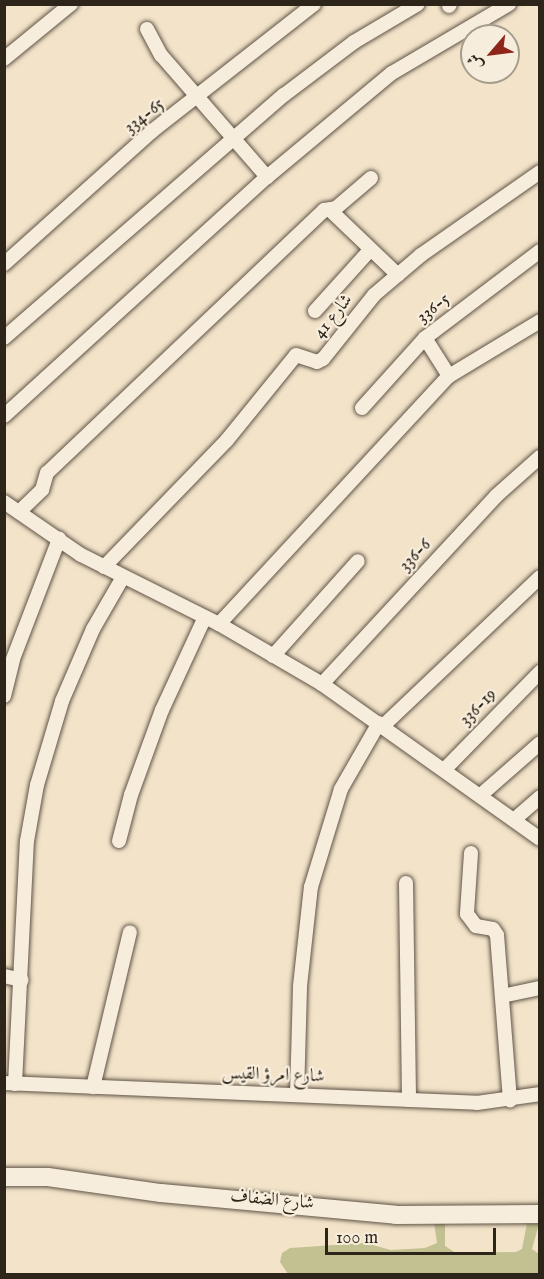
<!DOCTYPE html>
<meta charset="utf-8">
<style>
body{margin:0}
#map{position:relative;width:544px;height:1279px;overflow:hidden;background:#f3e3c9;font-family:"IM FELL English",Amiri,serif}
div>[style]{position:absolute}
.green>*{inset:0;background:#c2c191}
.roads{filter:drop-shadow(0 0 2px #5f5446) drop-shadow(0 0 2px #5f5446)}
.street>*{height:14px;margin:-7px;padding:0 7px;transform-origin:7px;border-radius:7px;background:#f7eddc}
.secondary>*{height:18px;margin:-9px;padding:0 9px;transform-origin:9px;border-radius:9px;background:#f7eddc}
span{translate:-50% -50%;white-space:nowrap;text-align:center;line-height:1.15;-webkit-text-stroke:4.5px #f7eddc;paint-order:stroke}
.street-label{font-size:18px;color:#2e251a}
.frame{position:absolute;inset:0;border:6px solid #2e251a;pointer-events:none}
.north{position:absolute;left:460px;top:24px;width:60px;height:60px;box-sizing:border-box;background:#f7eddc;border:2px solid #a79d8e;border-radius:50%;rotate:242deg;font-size:16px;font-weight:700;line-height:24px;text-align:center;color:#2e251a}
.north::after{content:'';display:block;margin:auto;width:21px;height:27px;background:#8f2418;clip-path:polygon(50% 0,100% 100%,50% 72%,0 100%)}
.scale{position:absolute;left:325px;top:1228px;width:171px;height:27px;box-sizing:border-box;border:3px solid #2e251a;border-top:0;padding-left:8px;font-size:18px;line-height:21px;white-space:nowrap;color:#2e251a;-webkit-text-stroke:4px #f7eddc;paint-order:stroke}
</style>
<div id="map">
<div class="green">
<div style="clip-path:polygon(434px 1222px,445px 1223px,445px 1246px,456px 1253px,516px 1252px,522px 1249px,527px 1223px,539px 1224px,532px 1249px,539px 1254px,539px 1274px,288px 1274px,280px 1262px,282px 1253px,290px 1248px,365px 1243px,391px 1250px,425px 1248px,437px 1243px)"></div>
</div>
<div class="roads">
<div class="street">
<div style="left:449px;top:6px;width:2px;rotate:-63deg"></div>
<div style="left:147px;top:29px;width:30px;rotate:62deg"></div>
<div style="left:161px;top:55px;width:162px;rotate:49deg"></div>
<div style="left:4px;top:59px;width:87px;rotate:-39.4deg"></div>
<div style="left:330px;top:210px;width:94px;rotate:43.7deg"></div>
<div style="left:4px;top:264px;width:198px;rotate:-41.9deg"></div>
<div style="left:151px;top:132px;width:207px;rotate:-38.1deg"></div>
<div style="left:315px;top:311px;width:82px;rotate:-48deg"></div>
<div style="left:4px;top:338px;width:371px;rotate:-41deg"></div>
<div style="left:284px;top:95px;width:88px;rotate:-37.1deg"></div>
<div style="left:354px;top:42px;width:74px;rotate:-30.7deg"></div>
<div style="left:425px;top:338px;width:45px;rotate:57.7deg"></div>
<div style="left:362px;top:408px;width:94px;rotate:-48deg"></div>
<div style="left:425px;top:338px;width:144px;rotate:-37.1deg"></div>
<div style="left:4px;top:416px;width:355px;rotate:-42.3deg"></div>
<div style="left:267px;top:177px;width:163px;rotate:-39.8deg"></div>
<div style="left:392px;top:73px;width:136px;rotate:-30.5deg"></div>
<div style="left:4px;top:502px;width:93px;rotate:34.5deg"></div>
<div style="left:81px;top:555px;width:154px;rotate:26.6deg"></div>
<div style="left:219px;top:624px;width:119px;rotate:30.2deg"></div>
<div style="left:322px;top:684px;width:267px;rotate:35.4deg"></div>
<div style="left:19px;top:512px;width:32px;rotate:-44deg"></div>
<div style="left:42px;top:490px;width:18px;rotate:-74deg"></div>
<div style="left:47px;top:473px;width:382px;rotate:-43.5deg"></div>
<div style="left:324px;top:210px;width:12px;rotate:-9deg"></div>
<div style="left:336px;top:208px;width:46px;rotate:-40.6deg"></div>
<div style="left:104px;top:567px;width:177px;rotate:-45.9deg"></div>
<div style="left:227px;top:440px;width:109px;rotate:-50.9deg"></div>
<div style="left:296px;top:355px;width:22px;rotate:18deg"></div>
<div style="left:317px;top:362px;width:7px;rotate:-27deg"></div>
<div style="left:323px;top:359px;width:82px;rotate:-51.4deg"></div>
<div style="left:374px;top:295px;width:62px;rotate:-40.4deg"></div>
<div style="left:421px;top:255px;width:145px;rotate:-34.9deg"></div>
<div style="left:219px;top:624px;width:338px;rotate:-47.2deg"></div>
<div style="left:449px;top:376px;width:106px;rotate:-31.1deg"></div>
<div style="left:273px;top:656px;width:127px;rotate:-48.2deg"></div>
<div style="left:322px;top:684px;width:256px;rotate:-47.2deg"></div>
<div style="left:496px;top:496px;width:59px;rotate:-41.6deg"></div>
<div style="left:4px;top:696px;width:38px;rotate:-76deg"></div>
<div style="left:13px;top:659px;width:129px;rotate:-69deg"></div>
<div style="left:383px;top:726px;width:216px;rotate:-43.5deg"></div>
<div style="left:445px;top:769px;width:136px;rotate:-45.6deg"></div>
<div style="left:482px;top:794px;width:77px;rotate:-41.3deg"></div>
<div style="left:516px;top:818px;width:32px;rotate:-41deg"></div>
<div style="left:119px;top:841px;width:48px;rotate:-75.4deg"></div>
<div style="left:131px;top:795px;width:90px;rotate:-70deg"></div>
<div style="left:162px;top:710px;width:102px;rotate:-65.2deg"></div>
<div style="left:471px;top:853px;width:61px;rotate:93.8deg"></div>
<div style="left:467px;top:914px;width:15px;rotate:53deg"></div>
<div style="left:476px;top:926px;width:17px;rotate:10deg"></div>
<div style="left:493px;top:929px;width:7px;rotate:56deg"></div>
<div style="left:497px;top:935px;width:166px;rotate:85.5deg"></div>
<div style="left:406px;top:883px;width:217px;rotate:89.2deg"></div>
<div style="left:4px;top:976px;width:18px;rotate:13deg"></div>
<div style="left:502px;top:996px;width:39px;rotate:-12deg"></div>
<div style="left:4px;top:1083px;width:473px;rotate:2.4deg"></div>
<div style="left:477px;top:1103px;width:64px;rotate:-8.1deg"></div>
<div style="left:15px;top:1084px;width:243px;rotate:-87.2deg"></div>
<div style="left:27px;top:841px;width:57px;rotate:-79.9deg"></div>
<div style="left:37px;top:785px;width:88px;rotate:-73.4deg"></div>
<div style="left:62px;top:701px;width:78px;rotate:-66.7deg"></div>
<div style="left:93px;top:629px;width:60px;rotate:-60deg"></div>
<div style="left:93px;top:1087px;width:159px;rotate:-76.6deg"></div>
<div style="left:297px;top:1095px;width:109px;rotate:-88.4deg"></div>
<div style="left:300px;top:986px;width:100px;rotate:-83.7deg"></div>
<div style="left:311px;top:887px;width:102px;rotate:-73deg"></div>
<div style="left:341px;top:789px;width:76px;rotate:-60.1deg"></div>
</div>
<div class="secondary">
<div style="left:4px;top:1177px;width:44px"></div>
<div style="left:48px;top:1177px;width:114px;rotate:8.1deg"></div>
<div style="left:161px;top:1193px;width:236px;rotate:5.3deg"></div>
<div style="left:396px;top:1215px;width:144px;rotate:-0.4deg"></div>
</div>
</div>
<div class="street-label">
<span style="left:145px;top:117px;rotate:-39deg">334-65</span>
<span style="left:434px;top:309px;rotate:-38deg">336-5</span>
<span style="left:334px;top:317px;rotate:-51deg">شارع 41</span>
<span style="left:416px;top:556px;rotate:-47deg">336-6</span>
<span style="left:479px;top:708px;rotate:-46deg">336-19</span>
<span style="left:273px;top:1076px;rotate:2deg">شارع امرؤ القيس</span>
<span style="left:272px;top:1201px;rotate:5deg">شارع الضفاف</span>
</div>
<div class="frame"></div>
<div class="north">ش</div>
<div class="scale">100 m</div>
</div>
